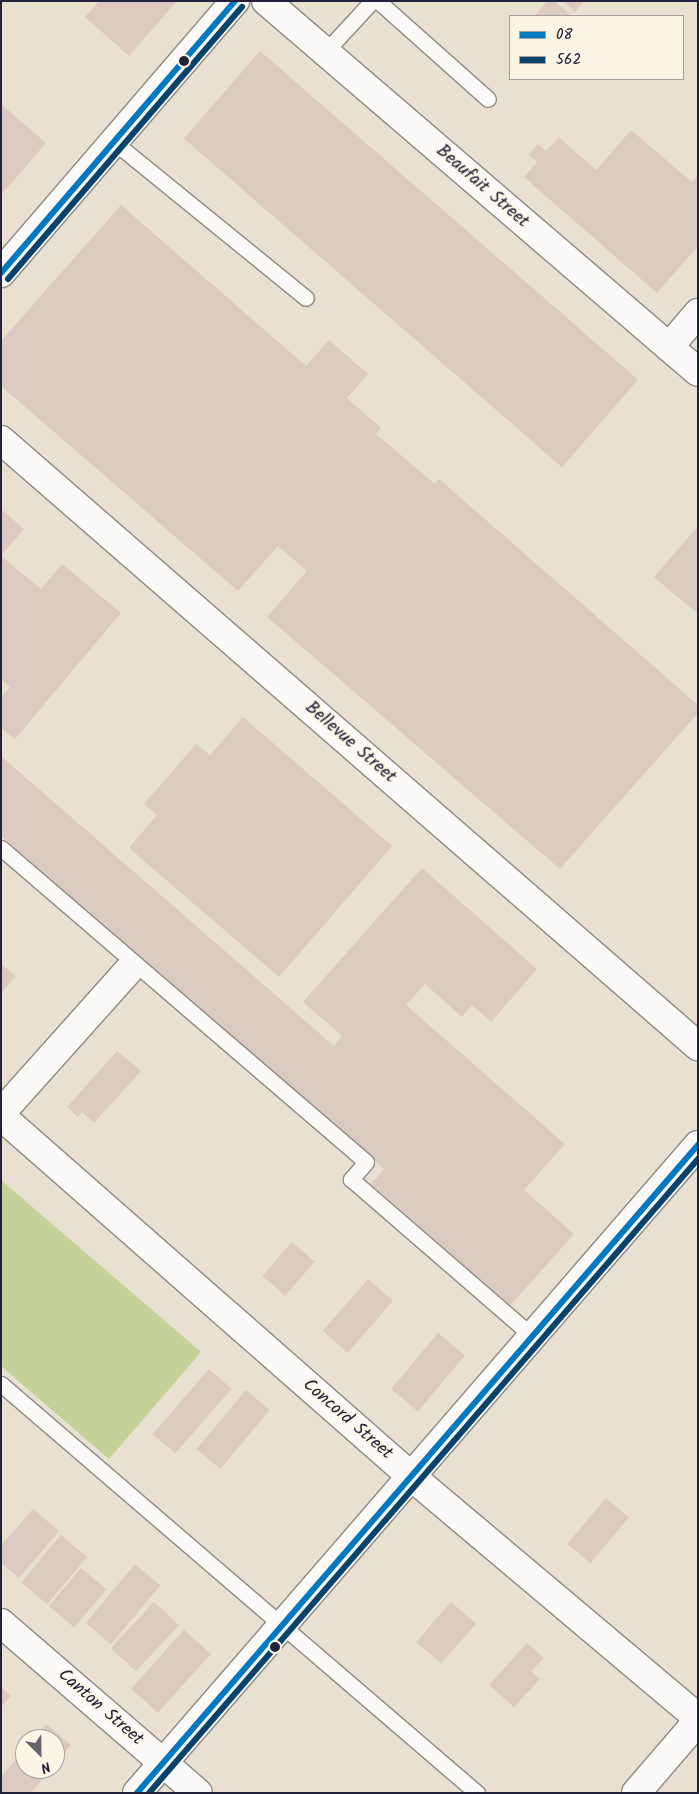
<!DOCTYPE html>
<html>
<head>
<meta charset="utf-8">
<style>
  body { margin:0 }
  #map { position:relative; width:699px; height:1794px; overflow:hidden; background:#e8e0d0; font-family:Kalam,sans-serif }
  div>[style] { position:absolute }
  .green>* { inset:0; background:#c4d29a }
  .building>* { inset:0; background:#dccac0; transform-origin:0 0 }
  .roads { filter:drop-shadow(1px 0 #8e8b86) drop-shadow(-1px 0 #8e8b86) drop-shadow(0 1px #8e8b86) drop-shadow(0 -1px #8e8b86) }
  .service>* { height:15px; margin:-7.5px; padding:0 7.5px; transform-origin:7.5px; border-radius:7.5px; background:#fcfaf8 }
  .minor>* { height:28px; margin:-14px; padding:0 14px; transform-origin:14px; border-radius:14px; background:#fcfaf8 }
  .secondary>* { height:28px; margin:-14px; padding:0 14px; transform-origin:14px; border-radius:14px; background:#fcfaf8 }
  .bus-1>* { height:6px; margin:-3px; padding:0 3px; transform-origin:3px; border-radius:3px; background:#0079c2 }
  .bus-2>* { height:6px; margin:-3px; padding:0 3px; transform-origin:3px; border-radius:3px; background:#09426a }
  .dots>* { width:14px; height:14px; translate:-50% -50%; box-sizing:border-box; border:2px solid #fcf5e5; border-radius:50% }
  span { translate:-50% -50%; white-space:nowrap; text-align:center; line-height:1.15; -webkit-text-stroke:4px #fcf5e5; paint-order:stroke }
  .street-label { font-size:18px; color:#22223b }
  .frame { position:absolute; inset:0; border:2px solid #22223b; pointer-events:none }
  .legend { position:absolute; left:509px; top:15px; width:175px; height:65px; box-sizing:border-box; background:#fcf5e5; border:1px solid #a5a1a1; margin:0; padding:6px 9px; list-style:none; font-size:15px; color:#22223b }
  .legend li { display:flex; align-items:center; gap:10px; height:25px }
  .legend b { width:25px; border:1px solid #a5a1a1 }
  .north { position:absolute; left:15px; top:1729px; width:50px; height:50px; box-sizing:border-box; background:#fcf5e5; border:1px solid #a5a1a1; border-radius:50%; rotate:157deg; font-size:14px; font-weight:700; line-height:20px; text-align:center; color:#22223b }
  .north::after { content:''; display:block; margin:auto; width:18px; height:22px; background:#67646f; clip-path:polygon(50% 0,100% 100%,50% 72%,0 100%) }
</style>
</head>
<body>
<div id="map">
  <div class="green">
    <div style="clip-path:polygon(1px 1180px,201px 1352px,109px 1459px,1px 1366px)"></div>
  </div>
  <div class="building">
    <div style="clip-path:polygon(99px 1px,177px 1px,129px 56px,85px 17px)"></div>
    <div style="clip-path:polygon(547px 1px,554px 1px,572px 16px,535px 16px)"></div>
    <div style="clip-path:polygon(563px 1px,584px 1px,575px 12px)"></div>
    <div style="left:260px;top:51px;width:501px;height:116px;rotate:41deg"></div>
    <div style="clip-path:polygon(1px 104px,46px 143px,1px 195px)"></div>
    <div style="clip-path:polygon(631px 130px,692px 182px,698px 175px,698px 246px,657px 293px,524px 177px,537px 162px,529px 155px,538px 144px,546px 151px,559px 137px,596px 170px)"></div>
    <div style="clip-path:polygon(121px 205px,306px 366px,329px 340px,368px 374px,347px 398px,381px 428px,376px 434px,435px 484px,439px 479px,698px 705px,698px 713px,560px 869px,267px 617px,307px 571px,278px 546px,238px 591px,1px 386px,1px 341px)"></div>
    <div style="clip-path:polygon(1px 509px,24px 529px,1px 556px)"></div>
    <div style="clip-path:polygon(698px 526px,698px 614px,654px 577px)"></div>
    <div style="clip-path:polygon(1px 556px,41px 589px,62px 564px,121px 613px,15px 739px,1px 728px,1px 697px,10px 687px,1px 679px)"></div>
    <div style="clip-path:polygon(243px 717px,392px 846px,279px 977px,129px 848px,157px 815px,144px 804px,196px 744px,210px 755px)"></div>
    <div style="clip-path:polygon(1px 756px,334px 1046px,342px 1036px,303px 1002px,422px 868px,537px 969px,491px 1022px,472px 1005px,462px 1017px,425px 984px,406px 1005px,565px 1144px,524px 1190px,574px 1234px,510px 1306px,371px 1184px,384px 1169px,1px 836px)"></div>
    <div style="clip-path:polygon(1px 964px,16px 976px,1px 993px)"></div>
    <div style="clip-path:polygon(117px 1051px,141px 1071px,94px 1123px,82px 1112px,78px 1117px,67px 1107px)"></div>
    <div style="left:292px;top:1242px;width:30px;height:45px;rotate:41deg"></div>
    <div style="left:368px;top:1279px;width:33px;height:69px;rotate:41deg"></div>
    <div style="left:438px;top:1333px;width:35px;height:73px;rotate:40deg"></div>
    <div style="left:209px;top:1369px;width:30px;height:86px;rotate:41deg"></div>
    <div style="left:246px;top:1390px;width:31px;height:77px;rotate:40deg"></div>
    <div style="left:606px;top:1498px;width:30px;height:60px;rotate:40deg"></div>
    <div style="clip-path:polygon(33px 1509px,59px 1531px,19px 1578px,1px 1563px,1px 1545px)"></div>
    <div style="left:61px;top:1535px;width:34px;height:62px;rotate:40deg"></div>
    <div style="left:135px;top:1564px;width:33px;height:77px;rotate:40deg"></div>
    <div style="left:81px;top:1568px;width:33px;height:50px;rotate:40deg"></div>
    <div style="left:154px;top:1602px;width:34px;height:63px;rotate:43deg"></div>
    <div style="left:451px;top:1602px;width:33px;height:53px;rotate:41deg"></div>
    <div style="left:184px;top:1630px;width:36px;height:79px;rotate:42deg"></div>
    <div style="clip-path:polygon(527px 1643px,544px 1658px,531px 1671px,540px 1679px,514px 1707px,489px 1685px)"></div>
    <div style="clip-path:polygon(1px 1687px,11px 1696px,1px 1707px)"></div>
    <div style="clip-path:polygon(46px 1724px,71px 1745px,55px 1764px,55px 1739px,33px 1739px)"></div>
    <div style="clip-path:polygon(25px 1748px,25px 1769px,51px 1769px,31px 1793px,1px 1793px,1px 1777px)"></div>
  </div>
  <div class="roads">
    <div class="service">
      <div style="left:378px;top:1px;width:147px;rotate:41.7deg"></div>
      <div style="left:325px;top:52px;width:69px;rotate:-47.3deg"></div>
      <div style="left:114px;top:142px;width:247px;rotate:39.1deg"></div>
      <div style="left:1px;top:848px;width:481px;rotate:40.7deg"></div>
      <div style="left:366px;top:1162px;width:23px;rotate:131deg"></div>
      <div style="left:351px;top:1179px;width:240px;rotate:40.9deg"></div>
      <div style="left:1px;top:1384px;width:628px;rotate:40.67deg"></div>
    </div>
    <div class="minor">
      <div style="left:266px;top:1px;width:569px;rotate:40.66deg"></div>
      <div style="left:669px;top:347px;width:45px;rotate:-49.5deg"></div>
      <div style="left:1px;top:440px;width:924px;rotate:41.01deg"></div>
      <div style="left:1px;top:1113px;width:192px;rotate:-48.2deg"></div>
      <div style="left:1px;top:1116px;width:547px;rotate:41.29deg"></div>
      <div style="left:412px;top:1477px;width:374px;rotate:40.1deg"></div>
      <div style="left:1px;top:1623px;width:260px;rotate:40.8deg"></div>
      <div style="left:636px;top:1793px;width:95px;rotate:-49.3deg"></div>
    </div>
    <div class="secondary">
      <div style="left:1px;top:273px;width:359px;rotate:-49.3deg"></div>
      <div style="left:137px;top:1793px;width:857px;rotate:-49.12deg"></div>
    </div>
  </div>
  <div class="bus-1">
    <div style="left:1px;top:273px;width:359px;rotate:-49.3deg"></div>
    <div style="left:137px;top:1793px;width:857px;rotate:-49.12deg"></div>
  </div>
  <div class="bus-2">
    <div style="left:8px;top:279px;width:359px;rotate:-49.3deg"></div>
    <div style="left:149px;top:1793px;width:839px;rotate:-49.11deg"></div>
  </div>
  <div class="dots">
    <div style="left:184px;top:61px;background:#22223b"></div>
    <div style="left:275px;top:1647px;background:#22223b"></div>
  </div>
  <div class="street-label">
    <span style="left:482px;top:187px;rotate:41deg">Beaufait Street</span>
    <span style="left:350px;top:743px;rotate:41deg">Bellevue Street</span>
    <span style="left:347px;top:1420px;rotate:41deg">Concord Street</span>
    <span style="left:100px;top:1708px;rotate:41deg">Canton Street</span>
  </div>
  <div class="frame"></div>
  <ul class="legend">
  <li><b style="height:6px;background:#0079c2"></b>08</li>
  <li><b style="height:6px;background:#09426a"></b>562</li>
  </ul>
  <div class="north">N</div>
</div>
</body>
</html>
